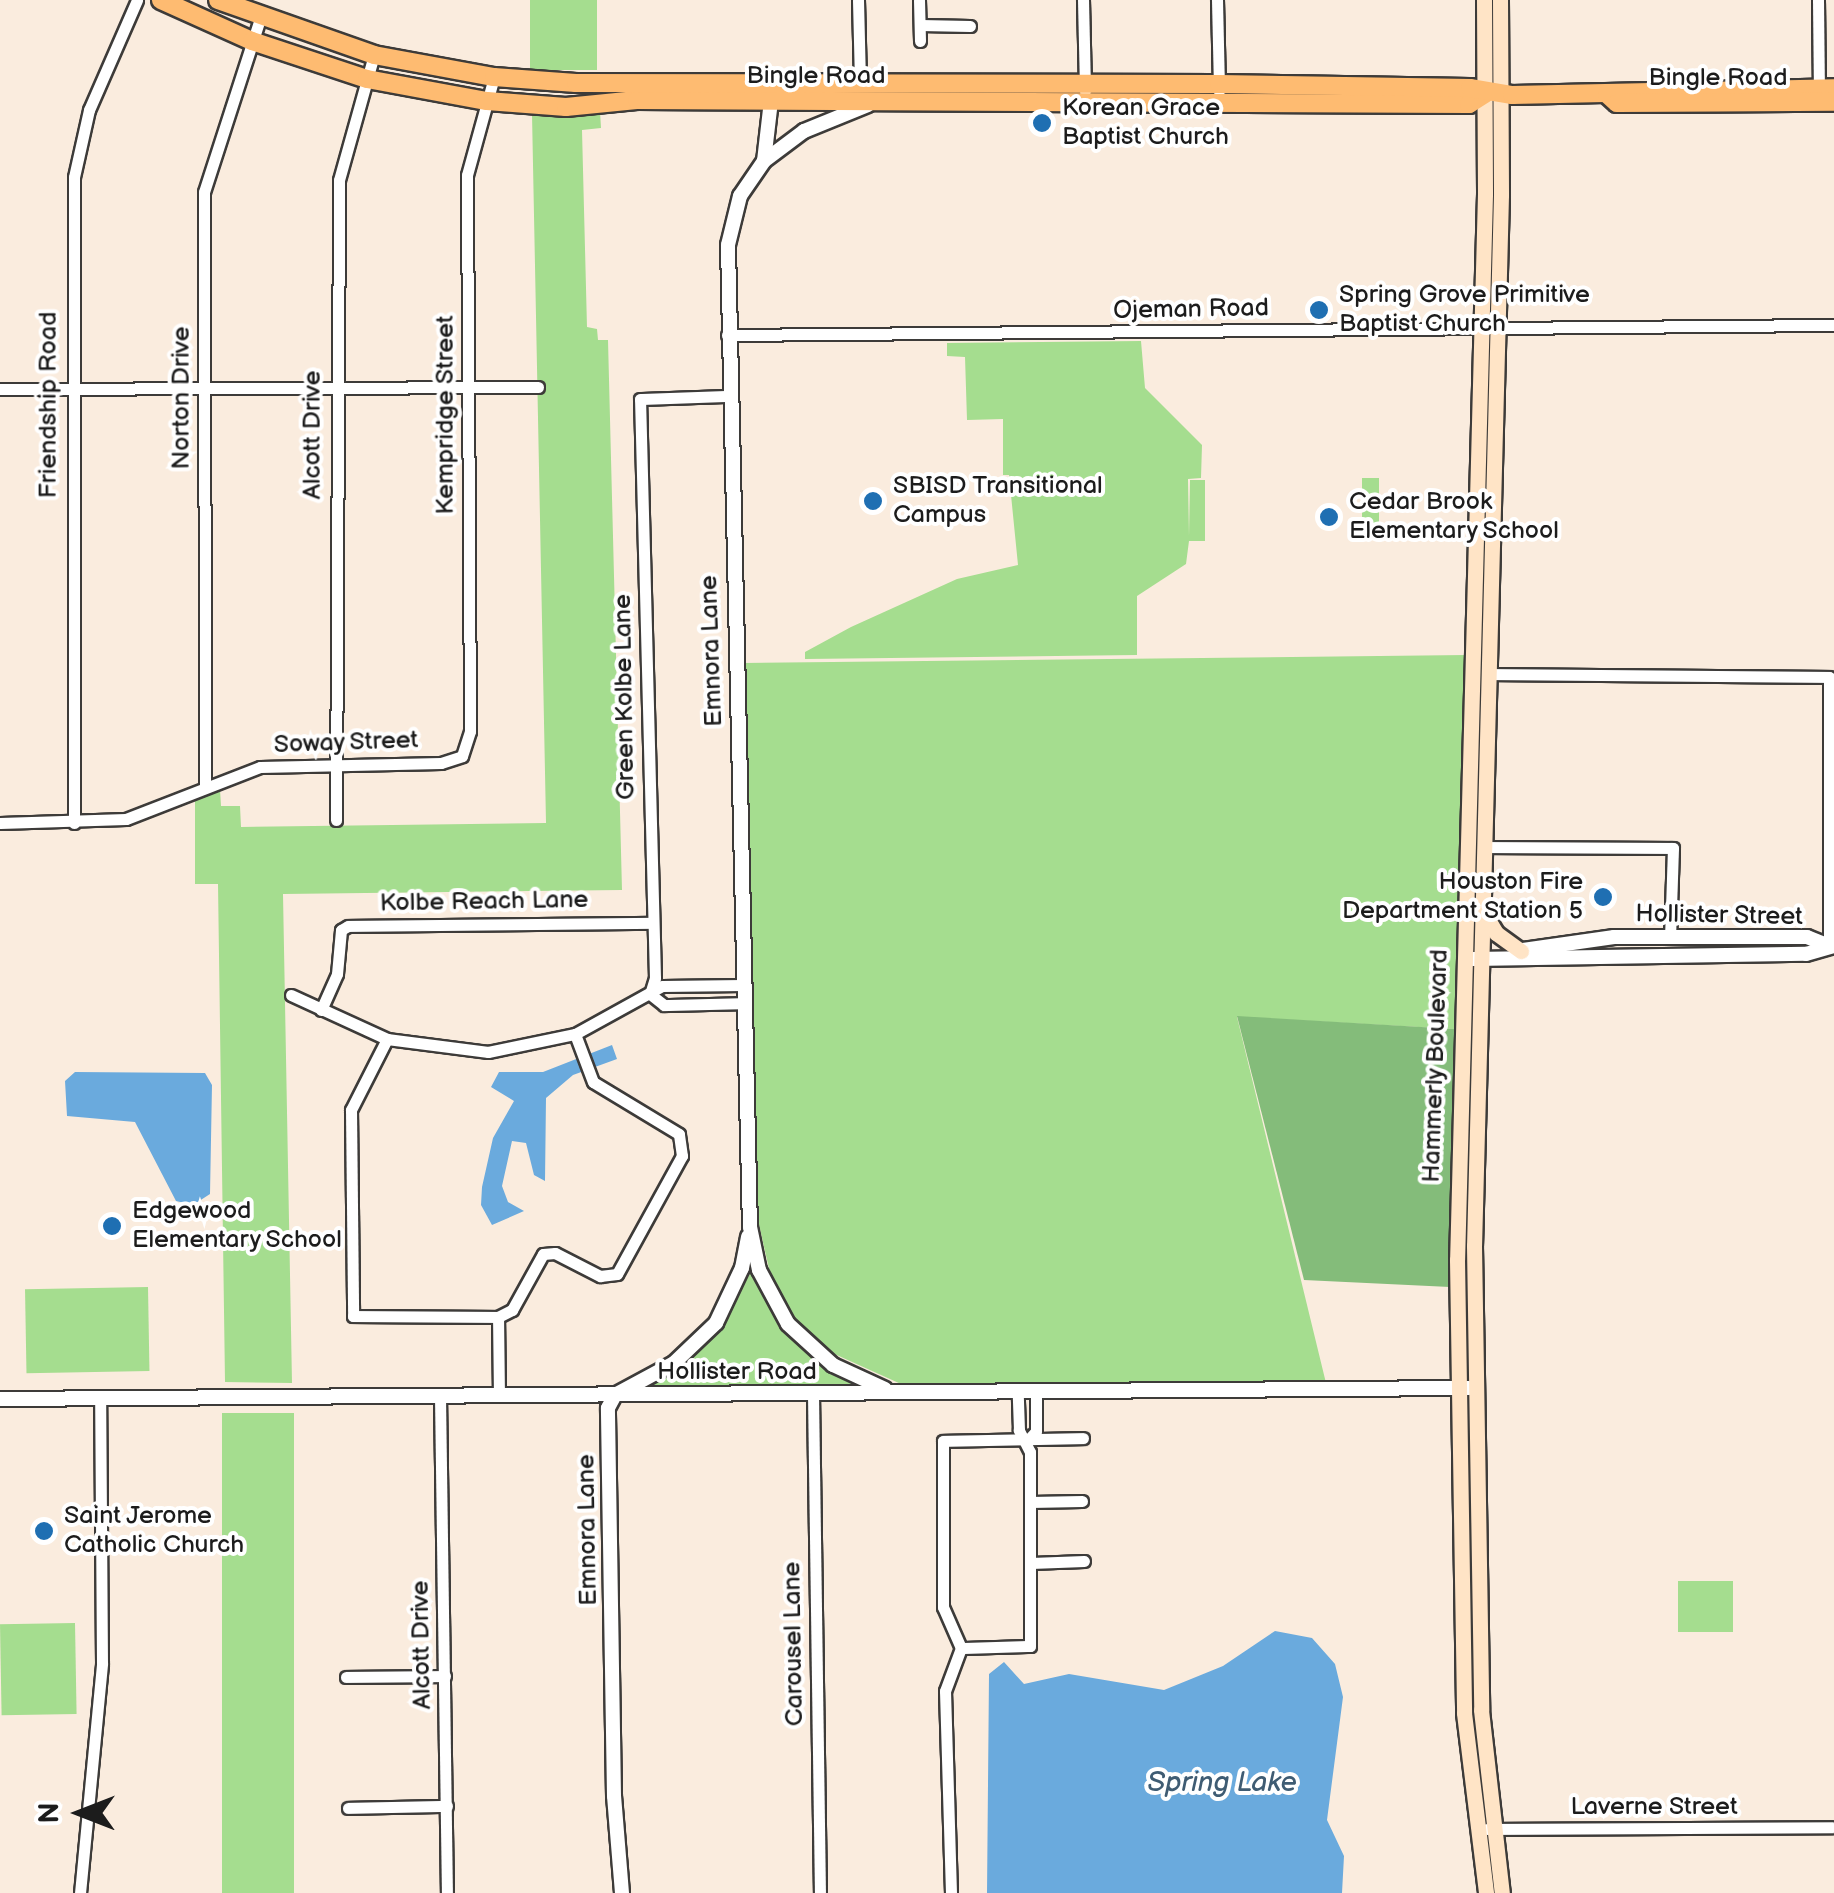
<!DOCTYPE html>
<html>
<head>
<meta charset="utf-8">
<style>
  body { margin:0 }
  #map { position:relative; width:1834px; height:1893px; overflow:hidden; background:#faecde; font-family:"Balsamiq Sans",sans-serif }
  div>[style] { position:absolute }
  .green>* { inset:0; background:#a5dd8f; transform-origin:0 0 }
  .forest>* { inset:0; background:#84bc7a }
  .water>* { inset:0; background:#6aaadd }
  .roads { filter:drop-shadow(2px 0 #3d3b39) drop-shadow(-2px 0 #3d3b39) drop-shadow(0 2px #3d3b39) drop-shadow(0 -2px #3d3b39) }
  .minor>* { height:11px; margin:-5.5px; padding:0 5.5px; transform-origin:5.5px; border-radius:5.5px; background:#fff }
  .tertiary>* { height:14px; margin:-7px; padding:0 7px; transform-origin:7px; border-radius:7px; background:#fff }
  .secondary>* { height:15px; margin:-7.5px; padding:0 7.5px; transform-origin:7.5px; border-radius:7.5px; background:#ffe4c6 }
  .primary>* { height:18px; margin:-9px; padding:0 9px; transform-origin:9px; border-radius:9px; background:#febb71 }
  .dots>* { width:28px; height:28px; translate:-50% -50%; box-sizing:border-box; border:5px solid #fff; border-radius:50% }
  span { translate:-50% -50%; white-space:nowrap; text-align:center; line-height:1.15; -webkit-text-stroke:8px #fff; paint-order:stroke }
  .street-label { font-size:25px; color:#1c1c1c }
  .poi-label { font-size:25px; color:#1c1c1c }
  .left { translate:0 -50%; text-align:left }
  .right { translate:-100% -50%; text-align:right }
  .water-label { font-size:28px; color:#3f5c73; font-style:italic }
  .north { position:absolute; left:30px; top:1763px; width:100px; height:100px; -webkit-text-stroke:8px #fff; paint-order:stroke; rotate:270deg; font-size:28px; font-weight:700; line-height:40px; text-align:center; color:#1c1c1c }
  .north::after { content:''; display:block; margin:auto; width:35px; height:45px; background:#1c1c1c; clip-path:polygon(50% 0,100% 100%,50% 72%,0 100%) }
</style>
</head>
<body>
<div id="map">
  <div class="green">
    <div style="left:530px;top:0;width:67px;height:70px"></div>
    <div style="clip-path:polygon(600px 111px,601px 128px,582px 130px,587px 327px,597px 329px,598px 340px,608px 340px,622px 890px,283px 894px,292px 1383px,225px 1382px,218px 884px,195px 884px,195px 799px,220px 789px,221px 806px,240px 806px,241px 827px,546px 823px,532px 114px)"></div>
    <div style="clip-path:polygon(1141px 341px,1145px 388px,1202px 445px,1201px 478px,1188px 479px,1189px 536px,1190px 480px,1205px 480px,1205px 541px,1189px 541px,1186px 564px,1137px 596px,1137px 655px,805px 659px,805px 652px,851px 627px,957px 579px,1018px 565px,1009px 475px,1003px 475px,1003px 419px,967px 420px,965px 357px,947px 356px,947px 343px)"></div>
    <div style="left:1362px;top:478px;width:17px;height:61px"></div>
    <div style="clip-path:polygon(1466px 655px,1455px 1029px,1237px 1017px,1326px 1383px,901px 1384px,830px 1352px,800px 1325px,773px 1286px,757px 1216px,743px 663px)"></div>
    <div style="clip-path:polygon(752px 1271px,770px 1303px,854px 1385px,649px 1388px,647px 1383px,698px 1349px)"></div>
    <div style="left:148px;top:1287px;width:84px;height:123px;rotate:89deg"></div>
    <div style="left:222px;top:1413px;width:72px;height:480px"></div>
    <div style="left:1678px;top:1581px;width:55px;height:51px"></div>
    <div style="left:75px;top:1623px;width:91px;height:75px;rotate:89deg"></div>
  </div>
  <div class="forest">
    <div style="clip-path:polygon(1237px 1016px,1455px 1029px,1450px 1287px,1304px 1280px)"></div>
  </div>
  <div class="water">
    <div style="clip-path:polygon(612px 1045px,617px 1059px,573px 1075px,546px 1098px,545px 1181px,534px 1175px,526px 1143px,512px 1141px,502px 1186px,508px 1202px,524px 1211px,492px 1225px,481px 1205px,482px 1187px,493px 1138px,514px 1101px,491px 1087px,499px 1072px,543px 1072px)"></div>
    <div style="clip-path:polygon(75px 1072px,205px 1073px,212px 1085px,210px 1194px,193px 1205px,176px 1201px,135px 1122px,67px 1116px,65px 1081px)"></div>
    <div style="clip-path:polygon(1275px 1631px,1312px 1638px,1335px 1664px,1343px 1697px,1327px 1820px,1344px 1856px,1342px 1893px,987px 1893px,989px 1674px,1004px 1662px,1024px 1684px,1069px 1674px,1164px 1690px,1223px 1666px)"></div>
  </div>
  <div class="roads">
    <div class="minor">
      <div style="left:858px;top:0;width:83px;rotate:88.6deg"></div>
      <div style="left:919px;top:0;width:41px;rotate:88.6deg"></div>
      <div style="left:1083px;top:0;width:91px;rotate:88.7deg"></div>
      <div style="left:1217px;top:0;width:91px;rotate:88.7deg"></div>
      <div style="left:1818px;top:0;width:91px;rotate:89.4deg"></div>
      <div style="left:920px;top:25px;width:50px;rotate:1.1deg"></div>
      <div style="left:727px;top:335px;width:1107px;rotate:-0.52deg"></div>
      <div style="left:0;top:389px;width:538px;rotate:-0.21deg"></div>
      <div style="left:1489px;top:674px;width:340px;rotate:0.5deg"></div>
      <div style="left:1829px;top:677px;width:269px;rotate:90deg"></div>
      <div style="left:205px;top:786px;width:594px;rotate:-90.1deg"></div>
      <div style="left:204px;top:192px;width:182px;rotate:-72.1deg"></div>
      <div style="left:336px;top:820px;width:640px;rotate:-89.73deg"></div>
      <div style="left:339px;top:180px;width:130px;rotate:-74.4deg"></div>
      <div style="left:0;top:823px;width:126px;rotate:-1.8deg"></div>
      <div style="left:126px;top:819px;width:144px;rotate:-21.2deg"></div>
      <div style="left:260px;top:767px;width:181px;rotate:-1.3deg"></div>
      <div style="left:441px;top:763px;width:22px;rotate:-18deg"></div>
      <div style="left:462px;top:756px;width:26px;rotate:-72deg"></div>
      <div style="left:470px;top:731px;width:556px;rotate:-90.31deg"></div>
      <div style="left:467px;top:175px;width:102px;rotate:-74.6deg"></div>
      <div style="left:74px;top:823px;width:646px;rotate:-90deg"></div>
      <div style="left:74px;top:177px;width:69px;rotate:-77.4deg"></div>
      <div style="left:89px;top:110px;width:120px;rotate:-66.4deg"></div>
      <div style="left:1484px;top:847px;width:189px;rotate:0.3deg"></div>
      <div style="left:1673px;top:848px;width:89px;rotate:91.9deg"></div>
      <div style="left:650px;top:994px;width:17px;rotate:-73deg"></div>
      <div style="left:655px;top:978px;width:579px;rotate:-91.48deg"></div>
      <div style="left:640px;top:399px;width:87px;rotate:-2deg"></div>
      <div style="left:650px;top:994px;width:18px;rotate:38deg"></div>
      <div style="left:664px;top:1005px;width:80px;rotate:-1.4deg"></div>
      <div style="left:291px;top:995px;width:106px;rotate:24.6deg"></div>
      <div style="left:387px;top:1039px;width:102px;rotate:7.3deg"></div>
      <div style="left:488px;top:1052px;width:89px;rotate:-11.7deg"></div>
      <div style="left:575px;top:1034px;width:99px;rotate:-28.9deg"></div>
      <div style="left:662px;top:986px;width:81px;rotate:-0.7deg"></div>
      <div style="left:321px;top:1010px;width:39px;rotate:-66deg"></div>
      <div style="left:337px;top:974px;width:44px;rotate:-84.8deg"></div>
      <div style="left:341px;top:930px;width:8px;rotate:-30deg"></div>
      <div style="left:348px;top:926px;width:305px;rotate:-0.6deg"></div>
      <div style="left:387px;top:1039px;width:80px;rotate:116.9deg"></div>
      <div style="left:351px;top:1110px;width:206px;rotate:89.4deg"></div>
      <div style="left:353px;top:1316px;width:145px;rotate:0.4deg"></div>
      <div style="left:813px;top:1394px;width:499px;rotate:89.2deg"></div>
      <div style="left:440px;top:1396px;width:497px;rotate:89.2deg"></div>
      <div style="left:499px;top:1396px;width:79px;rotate:-90.7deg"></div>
      <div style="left:498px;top:1317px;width:16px;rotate:-27deg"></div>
      <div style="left:512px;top:1310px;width:64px;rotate:-61deg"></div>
      <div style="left:543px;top:1254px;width:12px;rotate:-5deg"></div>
      <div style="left:555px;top:1253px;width:51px;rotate:27.1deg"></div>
      <div style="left:600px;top:1276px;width:17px;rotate:-7deg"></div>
      <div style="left:617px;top:1274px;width:135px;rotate:-61.2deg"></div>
      <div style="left:682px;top:1156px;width:22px;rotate:-98deg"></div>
      <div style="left:679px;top:1134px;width:100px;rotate:-148.8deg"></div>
      <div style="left:593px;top:1082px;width:51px;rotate:-110.6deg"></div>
      <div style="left:1028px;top:1440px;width:12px;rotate:-48deg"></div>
      <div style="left:1036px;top:1431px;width:38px;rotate:-90deg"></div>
      <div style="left:1030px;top:1502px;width:52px;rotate:-1.1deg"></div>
      <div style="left:1031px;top:1563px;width:53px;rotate:-2.2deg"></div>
      <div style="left:961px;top:1648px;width:69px;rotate:-1.7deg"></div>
      <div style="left:1030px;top:1646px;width:194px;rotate:-90deg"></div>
      <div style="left:1030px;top:1452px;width:25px;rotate:-117deg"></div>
      <div style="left:1019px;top:1430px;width:37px;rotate:-92deg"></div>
      <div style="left:346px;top:1677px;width:99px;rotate:-0.6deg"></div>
      <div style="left:348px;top:1808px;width:99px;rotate:-1.2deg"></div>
      <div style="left:1487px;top:1829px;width:345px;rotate:-0.3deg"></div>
      <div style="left:80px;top:1893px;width:231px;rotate:-84.5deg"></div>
      <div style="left:102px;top:1663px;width:264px;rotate:-90.4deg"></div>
      <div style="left:951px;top:1893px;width:202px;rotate:-91.7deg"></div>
      <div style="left:945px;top:1691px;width:46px;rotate:-69.6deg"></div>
      <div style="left:961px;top:1648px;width:45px;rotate:-113.7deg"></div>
      <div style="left:943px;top:1607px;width:166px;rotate:-90deg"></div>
      <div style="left:943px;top:1441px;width:140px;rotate:-1.2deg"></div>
    </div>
    <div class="tertiary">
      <div style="left:772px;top:92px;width:69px;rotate:96.6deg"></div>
      <div style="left:764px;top:161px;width:42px;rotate:124.4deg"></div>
      <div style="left:740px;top:196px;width:50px;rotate:103.8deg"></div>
      <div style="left:728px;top:245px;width:982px;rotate:88.72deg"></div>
      <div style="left:750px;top:1227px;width:44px;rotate:78.2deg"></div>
      <div style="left:759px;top:1270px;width:61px;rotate:61.8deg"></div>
      <div style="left:788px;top:1324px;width:61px;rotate:42.3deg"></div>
      <div style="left:833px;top:1365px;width:57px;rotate:24.8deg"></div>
      <div style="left:764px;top:161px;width:50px;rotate:-36.9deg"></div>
      <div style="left:804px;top:131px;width:69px;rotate:-22.1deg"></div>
      <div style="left:1523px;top:950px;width:92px;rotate:-8.1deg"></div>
      <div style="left:1614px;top:937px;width:193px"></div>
      <div style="left:1807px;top:937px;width:24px;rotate:22deg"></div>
      <div style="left:1473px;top:959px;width:333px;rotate:-0.9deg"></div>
      <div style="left:1806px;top:954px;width:29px;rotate:-16deg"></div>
      <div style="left:0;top:1399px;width:1469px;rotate:-0.43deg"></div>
      <div style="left:622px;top:1893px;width:97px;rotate:-94.7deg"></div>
      <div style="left:614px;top:1796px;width:388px;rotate:-90.9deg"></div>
      <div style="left:608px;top:1408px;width:15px;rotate:-62deg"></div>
      <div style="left:615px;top:1395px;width:67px;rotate:-28.5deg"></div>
      <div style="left:674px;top:1363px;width:58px;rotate:-43.6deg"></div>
      <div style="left:716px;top:1323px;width:61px;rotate:-64.7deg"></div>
      <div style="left:742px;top:1268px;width:32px;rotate:-79deg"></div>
    </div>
    <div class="secondary">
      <div style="left:1484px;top:0;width:194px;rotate:89.7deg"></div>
      <div style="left:1485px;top:194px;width:1066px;rotate:91.5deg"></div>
      <div style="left:1457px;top:1260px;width:453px;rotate:89.1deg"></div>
      <div style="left:1464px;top:1713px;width:181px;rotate:83deg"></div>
      <div style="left:1500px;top:0;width:195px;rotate:89.7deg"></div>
      <div style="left:1501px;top:195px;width:1051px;rotate:91.47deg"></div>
      <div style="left:1474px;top:1246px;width:464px;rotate:89.1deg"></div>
      <div style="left:1481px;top:1710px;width:184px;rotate:83.5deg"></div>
      <div style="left:1483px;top:911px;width:26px;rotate:59deg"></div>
      <div style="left:1496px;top:933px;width:31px;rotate:36deg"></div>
    </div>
    <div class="primary">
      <div style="left:161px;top:0;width:100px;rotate:24.3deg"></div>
      <div style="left:252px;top:41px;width:121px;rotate:18.3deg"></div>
      <div style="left:367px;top:79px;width:122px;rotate:10.4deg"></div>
      <div style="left:487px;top:101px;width:79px;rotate:4.3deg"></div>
      <div style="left:566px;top:107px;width:71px;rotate:-5.6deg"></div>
      <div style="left:637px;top:100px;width:832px;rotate:0.28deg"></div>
      <div style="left:1469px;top:104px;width:19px;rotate:-32deg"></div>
      <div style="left:218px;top:0;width:165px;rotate:19.4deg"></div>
      <div style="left:374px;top:55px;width:122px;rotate:10.4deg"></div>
      <div style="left:494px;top:77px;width:82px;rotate:4.2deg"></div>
      <div style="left:576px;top:83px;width:643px;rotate:0.09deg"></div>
      <div style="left:1219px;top:84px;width:251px;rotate:0.9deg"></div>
      <div style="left:1470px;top:88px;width:43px;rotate:9.5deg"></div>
      <div style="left:1512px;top:95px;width:322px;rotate:-1.2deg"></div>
      <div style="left:1607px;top:94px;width:13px;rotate:42deg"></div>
      <div style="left:1617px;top:103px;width:217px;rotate:-0.3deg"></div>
    </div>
  </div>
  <div class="dots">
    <div style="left:1042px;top:123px;background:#1f6fb2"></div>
    <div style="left:1319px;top:310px;background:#1f6fb2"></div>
    <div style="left:873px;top:501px;background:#1f6fb2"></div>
    <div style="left:1329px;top:517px;background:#1f6fb2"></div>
    <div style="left:1603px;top:897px;background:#1f6fb2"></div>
    <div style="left:112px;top:1226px;background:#1f6fb2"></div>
    <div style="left:44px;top:1531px;background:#1f6fb2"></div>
  </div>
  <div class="street-label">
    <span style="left:816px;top:76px">Bingle Road</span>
    <span style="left:1718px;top:78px">Bingle Road</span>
    <span style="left:1191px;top:310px;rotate:-1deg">Ojeman Road</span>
    <span style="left:182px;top:398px;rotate:-90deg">Norton Drive</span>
    <span style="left:49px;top:405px;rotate:-90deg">Friendship Road</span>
    <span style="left:446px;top:415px;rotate:-90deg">Kempridge Street</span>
    <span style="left:313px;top:435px;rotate:-90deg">Alcott Drive</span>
    <span style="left:712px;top:651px;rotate:-92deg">Emnora Lane</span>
    <span style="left:625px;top:697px;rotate:-91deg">Green Kolbe Lane</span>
    <span style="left:346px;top:743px;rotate:-2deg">Soway Street</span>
    <span style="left:484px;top:902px;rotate:-1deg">Kolbe Reach Lane</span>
    <span style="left:1719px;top:916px;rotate:1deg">Hollister Street</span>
    <span style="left:1436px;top:1066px;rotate:-88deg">Hammerly Boulevard</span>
    <span style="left:737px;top:1372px">Hollister Road</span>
    <span style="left:588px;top:1530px;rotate:-91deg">Emnora Lane</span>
    <span style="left:794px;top:1644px;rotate:-91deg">Carousel Lane</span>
    <span style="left:422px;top:1645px;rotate:-91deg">Alcott Drive</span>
    <span style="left:1654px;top:1807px">Laverne Street</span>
  </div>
  <div class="poi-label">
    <span class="left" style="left:1062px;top:123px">Korean Grace<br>Baptist Church</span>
    <span class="left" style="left:1339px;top:310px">Spring Grove Primitive<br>Baptist Church</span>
    <span class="left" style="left:893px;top:501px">SBISD Transitional<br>Campus</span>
    <span class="left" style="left:1349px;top:517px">Cedar Brook<br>Elementary School</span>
    <span class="right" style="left:1583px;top:897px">Houston Fire<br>Department Station 5</span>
    <span class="left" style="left:132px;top:1226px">Edgewood<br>Elementary School</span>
    <span class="left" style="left:64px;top:1531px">Saint Jerome<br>Catholic Church</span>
  </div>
  <div class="water-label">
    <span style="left:1222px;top:1783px">Spring Lake</span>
  </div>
  <div class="north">N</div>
</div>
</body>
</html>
